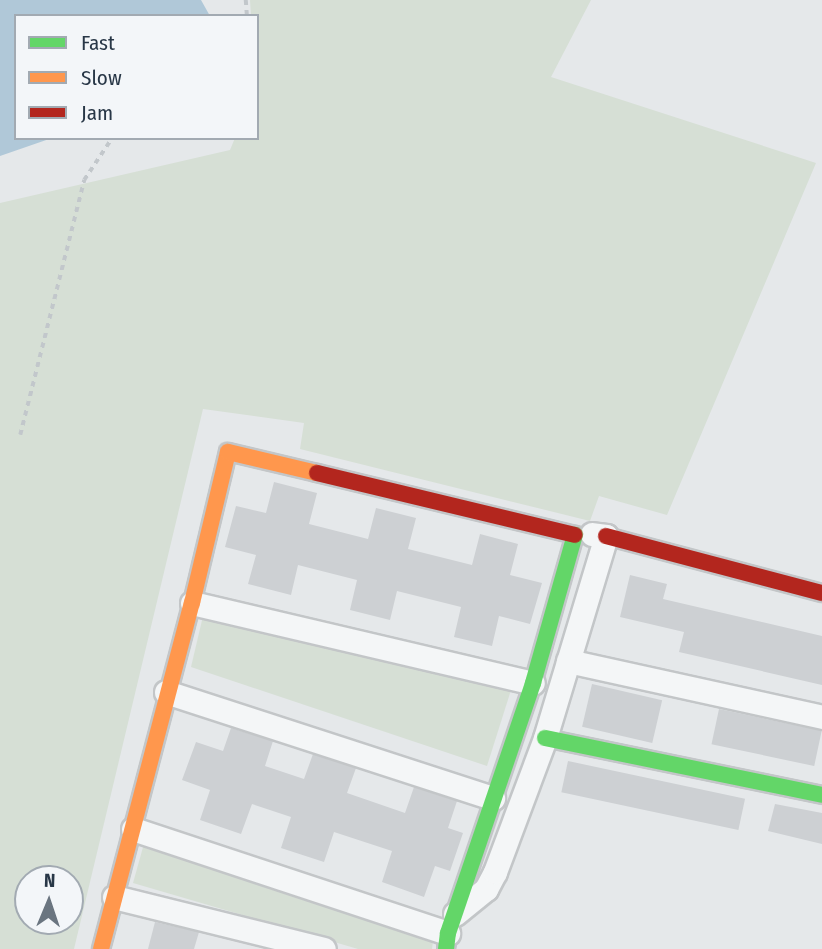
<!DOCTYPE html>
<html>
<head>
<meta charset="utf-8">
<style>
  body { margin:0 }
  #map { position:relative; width:822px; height:949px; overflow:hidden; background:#e5e8ea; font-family:"Fira Sans Condensed",sans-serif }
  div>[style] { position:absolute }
  .green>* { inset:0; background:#d6dfd5 }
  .water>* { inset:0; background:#b0c8d8 }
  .building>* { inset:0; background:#cdd0d3; transform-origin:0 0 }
  .path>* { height:3.5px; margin-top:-1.75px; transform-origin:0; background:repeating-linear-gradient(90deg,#c2c7cb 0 5px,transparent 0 10px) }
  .roads { filter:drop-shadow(2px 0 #c3c6c8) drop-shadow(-2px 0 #c3c6c8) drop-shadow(0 2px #c3c6c8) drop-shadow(0 -2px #c3c6c8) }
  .street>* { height:23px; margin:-11.5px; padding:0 11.5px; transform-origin:11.5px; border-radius:11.5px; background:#f4f6f7 }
  .fast>* { height:16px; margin:-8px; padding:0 8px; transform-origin:8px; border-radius:8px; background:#63d668 }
  .slow>* { height:16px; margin:-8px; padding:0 8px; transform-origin:8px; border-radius:8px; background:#ff974d }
  .jam>* { height:16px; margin:-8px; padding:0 8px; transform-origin:8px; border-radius:8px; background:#b3261e }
  span { translate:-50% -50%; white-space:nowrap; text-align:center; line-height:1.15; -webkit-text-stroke:6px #f3f6f9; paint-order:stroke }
  .legend { position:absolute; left:14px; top:14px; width:245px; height:126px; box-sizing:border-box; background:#f3f6f9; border:2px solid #a2aab2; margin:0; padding:9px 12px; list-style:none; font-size:21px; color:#283747 }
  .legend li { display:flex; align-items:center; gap:14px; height:35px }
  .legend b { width:35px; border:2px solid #a2aab2 }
  .north { position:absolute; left:14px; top:865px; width:70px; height:70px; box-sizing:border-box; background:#f3f6f9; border:2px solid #a2aab2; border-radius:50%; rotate:2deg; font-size:19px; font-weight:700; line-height:28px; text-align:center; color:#283747 }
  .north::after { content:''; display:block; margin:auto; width:24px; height:32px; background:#6a7580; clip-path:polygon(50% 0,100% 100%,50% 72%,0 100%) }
</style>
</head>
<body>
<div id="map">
  <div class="green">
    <div style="clip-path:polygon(evenodd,250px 0,591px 0,551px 77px,816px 163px,667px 515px,599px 496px,590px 521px,300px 449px,304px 423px,203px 409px,74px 949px,0 949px,0 203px,230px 150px,235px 138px,257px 138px,257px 16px,251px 16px,250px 0,28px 879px,70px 879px,70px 921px,28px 921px,28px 879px)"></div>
    <div style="clip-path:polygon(203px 616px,511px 690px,487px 766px,191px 667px)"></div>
    <div style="clip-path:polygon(145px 840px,367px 913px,433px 941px,432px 949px,358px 949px,133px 883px)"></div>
  </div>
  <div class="water">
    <div style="clip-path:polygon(0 0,201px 0,210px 16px,16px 16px,16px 138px,52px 138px,0 156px)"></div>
  </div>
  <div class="building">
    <div style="clip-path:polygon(274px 482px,317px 493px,309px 524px,368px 539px,376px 508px,416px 518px,408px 549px,472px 565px,480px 534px,518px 544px,510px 575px,542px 583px,530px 624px,499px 616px,492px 646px,454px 637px,461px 607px,397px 591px,390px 620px,350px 610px,357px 580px,298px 565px,291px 595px,248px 584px,256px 555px,225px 547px,236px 506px,266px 513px)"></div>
    <div style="clip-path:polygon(630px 575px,667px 584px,663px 599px,822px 636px,822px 685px,679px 652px,684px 632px,620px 617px)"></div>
    <div style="left:592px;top:684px;width:72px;height:44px;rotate:13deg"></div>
    <div style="left:719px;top:709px;width:105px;height:36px;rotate:12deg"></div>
    <div style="clip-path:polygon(231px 728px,273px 741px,265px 766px,304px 779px,313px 754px,356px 768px,347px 793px,405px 813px,414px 787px,457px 801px,448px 828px,463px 833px,450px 871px,435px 866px,424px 897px,382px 882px,392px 851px,334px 832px,324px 862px,281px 848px,291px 817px,252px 804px,241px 834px,200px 820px,210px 790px,182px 780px,196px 742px,223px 751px)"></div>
    <div style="left:568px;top:761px;width:181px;height:32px;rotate:12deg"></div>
    <div style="clip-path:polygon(775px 804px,822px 813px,822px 844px,768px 831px)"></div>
    <div style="clip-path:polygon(155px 922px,199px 932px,194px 949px,148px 949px)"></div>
  </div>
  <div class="path">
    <div style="left:246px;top:0;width:16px;rotate:86deg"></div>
    <div style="left:20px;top:435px;width:263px;rotate:-75.9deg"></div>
    <div style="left:84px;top:180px;width:50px;rotate:-56.3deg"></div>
  </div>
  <div class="roads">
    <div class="street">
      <div style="left:192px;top:603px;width:350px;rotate:13.2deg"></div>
      <div style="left:568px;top:661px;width:260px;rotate:12.4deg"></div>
      <div style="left:166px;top:692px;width:344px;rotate:18deg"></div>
      <div style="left:133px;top:829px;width:332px;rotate:18.3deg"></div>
      <div style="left:114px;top:897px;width:216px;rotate:13.9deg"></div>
      <div style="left:455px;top:914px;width:40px;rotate:-39deg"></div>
      <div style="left:486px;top:889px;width:19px;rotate:-62deg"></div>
      <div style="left:495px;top:872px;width:143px;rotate:-69.5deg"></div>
      <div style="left:545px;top:738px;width:211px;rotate:-73.2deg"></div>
      <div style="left:606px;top:536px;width:14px;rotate:-172deg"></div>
    </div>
    <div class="fast">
      <div style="left:545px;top:738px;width:283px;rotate:11.6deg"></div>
      <div style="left:446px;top:949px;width:16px;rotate:-83deg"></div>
      <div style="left:448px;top:933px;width:264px;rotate:-71.2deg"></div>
      <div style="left:533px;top:683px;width:154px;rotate:-74.2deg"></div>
    </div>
    <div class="slow">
      <div style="left:101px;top:949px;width:358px;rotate:-75.3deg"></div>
      <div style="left:192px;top:603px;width:155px;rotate:-76.6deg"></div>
      <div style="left:228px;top:452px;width:91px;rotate:13.3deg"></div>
    </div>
    <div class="jam">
      <div style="left:317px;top:473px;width:265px;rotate:13.5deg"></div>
      <div style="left:606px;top:536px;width:223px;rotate:14.8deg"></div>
    </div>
  </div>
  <ul class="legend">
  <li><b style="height:9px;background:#63d668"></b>Fast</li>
  <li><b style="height:9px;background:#ff974d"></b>Slow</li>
  <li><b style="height:9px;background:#b3261e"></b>Jam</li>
  </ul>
  <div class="north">N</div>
</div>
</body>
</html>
